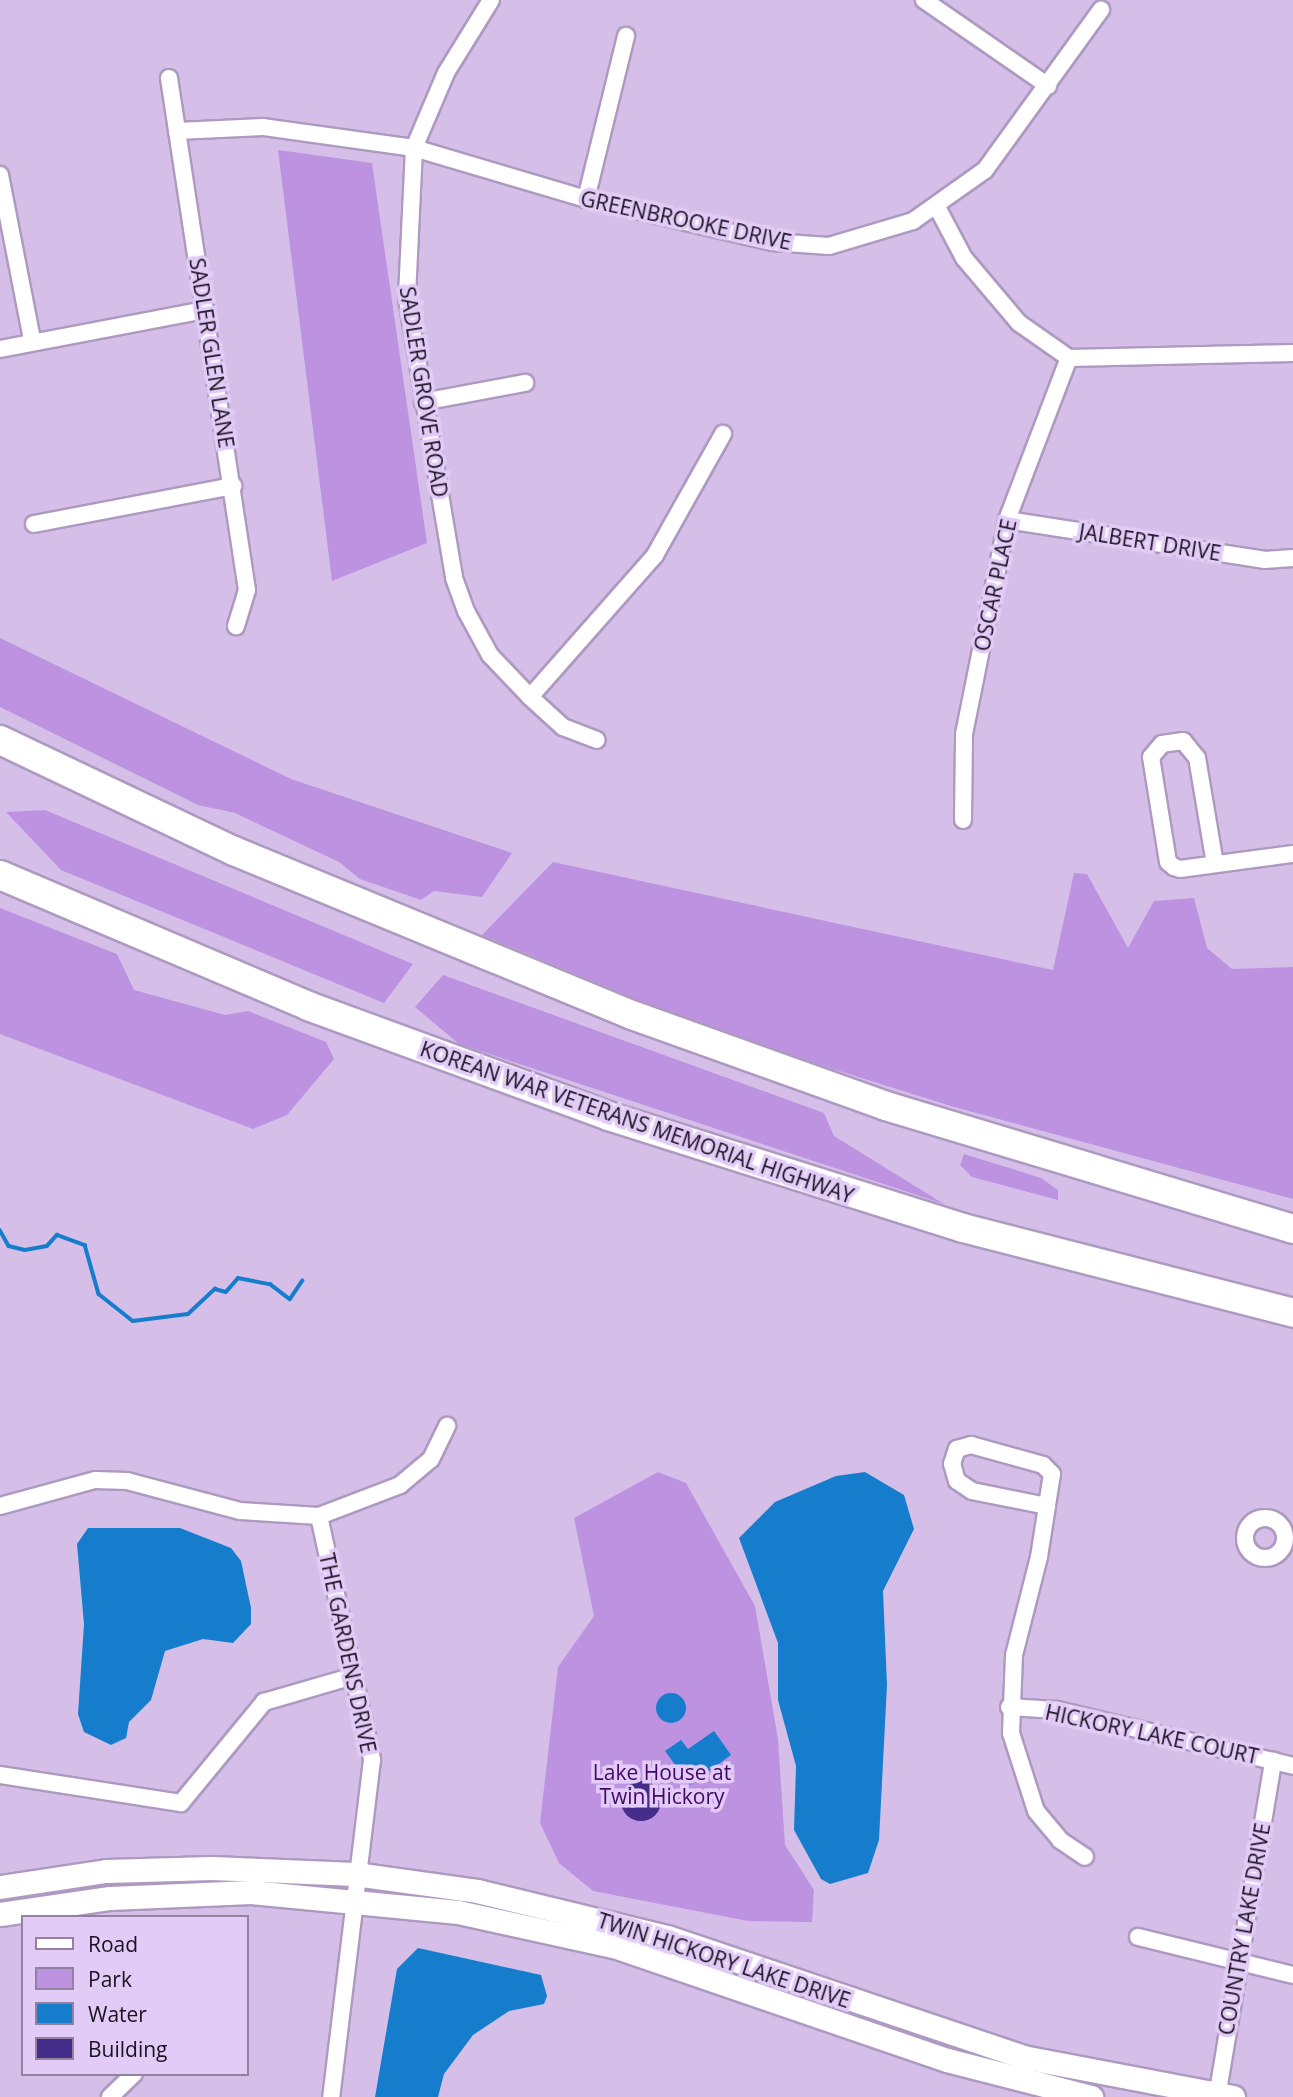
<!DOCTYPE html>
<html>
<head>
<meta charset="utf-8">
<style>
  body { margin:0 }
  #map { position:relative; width:1293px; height:2097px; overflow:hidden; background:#d5bfe9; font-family:"Open Sans",sans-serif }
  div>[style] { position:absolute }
  .green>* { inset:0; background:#bd92e1 }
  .water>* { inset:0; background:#167dcc }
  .round { border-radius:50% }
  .stream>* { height:3.5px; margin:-1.75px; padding:0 1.75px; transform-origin:1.75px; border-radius:1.75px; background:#167dcc }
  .building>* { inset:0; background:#442d8b }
  .roads { filter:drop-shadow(2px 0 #ae99c1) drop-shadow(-2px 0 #ae99c1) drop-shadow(0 2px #ae99c1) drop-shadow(0 -2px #ae99c1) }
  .street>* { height:16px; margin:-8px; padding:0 8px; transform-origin:8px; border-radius:8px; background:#fff }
  .street>.ring { margin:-8px; padding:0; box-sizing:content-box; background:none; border:16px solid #fff; border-radius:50% }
  .secondary>* { height:23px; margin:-11.5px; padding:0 11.5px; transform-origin:11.5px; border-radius:11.5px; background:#fff }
  .highway>* { height:28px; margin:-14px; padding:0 14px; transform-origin:14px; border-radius:14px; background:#fff }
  span { translate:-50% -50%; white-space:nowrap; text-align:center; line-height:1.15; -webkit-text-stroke:7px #e2cbf6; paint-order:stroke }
  .street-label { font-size:21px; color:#1a1221 }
  .park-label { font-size:21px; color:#430863 }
  .legend { position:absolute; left:21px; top:1915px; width:228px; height:161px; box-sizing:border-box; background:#e2cbf6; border:2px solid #9281a1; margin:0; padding:9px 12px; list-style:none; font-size:21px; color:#1a1221 }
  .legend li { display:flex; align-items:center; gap:14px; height:35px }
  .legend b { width:35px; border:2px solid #9281a1 }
</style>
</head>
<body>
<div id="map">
  <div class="green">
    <div style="clip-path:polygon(278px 150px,372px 163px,427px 543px,332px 581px)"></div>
    <div style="clip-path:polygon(0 638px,291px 779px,512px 853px,482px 897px,434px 891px,421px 900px,360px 879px,339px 862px,235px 813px,198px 805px,0 707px)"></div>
    <div style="clip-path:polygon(45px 810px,413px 964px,384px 1003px,61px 870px,6px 812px)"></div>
    <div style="clip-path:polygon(553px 862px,1053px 970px,1074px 873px,1087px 874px,1128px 948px,1154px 901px,1194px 898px,1207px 948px,1232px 969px,1293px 967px,1293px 1199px,954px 1107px,715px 1032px,482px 935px)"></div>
    <div style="clip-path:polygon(0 908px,117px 954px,134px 990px,225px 1015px,248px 1011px,326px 1042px,334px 1059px,287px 1115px,253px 1129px,0 1034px)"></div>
    <div style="clip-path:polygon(443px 975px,824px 1113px,834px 1136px,944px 1204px,459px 1044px,415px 1007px)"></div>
    <div style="clip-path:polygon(964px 1154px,1041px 1178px,1058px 1190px,1058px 1200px,972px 1177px,960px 1165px)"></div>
    <div style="clip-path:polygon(658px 1472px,686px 1483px,755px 1606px,778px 1739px,785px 1845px,814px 1890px,812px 1922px,748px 1921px,593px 1891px,559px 1863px,540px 1823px,558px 1667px,594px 1616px,574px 1518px)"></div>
  </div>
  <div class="water">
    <div style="clip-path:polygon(865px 1472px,904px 1495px,914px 1529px,883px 1591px,887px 1685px,879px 1840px,868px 1873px,830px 1884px,821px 1879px,794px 1830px,796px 1766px,778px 1700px,778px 1643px,739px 1538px,775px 1502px,836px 1476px)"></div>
    <div style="clip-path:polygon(88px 1528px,180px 1528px,231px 1548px,241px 1561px,251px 1608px,251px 1624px,233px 1643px,203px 1639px,165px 1651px,151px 1700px,129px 1722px,126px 1738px,111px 1745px,84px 1732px,78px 1714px,84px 1624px,77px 1544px)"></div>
    <div class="round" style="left:656px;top:1693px;width:30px;height:30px"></div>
    <div style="clip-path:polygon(714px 1731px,731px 1755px,690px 1785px,665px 1751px,681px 1740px,688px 1749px)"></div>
    <div style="clip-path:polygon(418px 1948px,541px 1975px,547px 1996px,544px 2004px,509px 2011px,473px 2035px,444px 2074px,438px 2097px,375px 2097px,397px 1969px)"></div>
  </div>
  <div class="stream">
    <div style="left:0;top:1230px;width:18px;rotate:61deg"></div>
    <div style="left:9px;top:1246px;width:16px;rotate:14deg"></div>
    <div style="left:25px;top:1250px;width:22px;rotate:-10deg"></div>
    <div style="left:47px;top:1246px;width:15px;rotate:-48deg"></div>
    <div style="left:57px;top:1235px;width:30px;rotate:20deg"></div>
    <div style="left:85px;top:1245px;width:51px;rotate:74.1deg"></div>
    <div style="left:99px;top:1294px;width:43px;rotate:38.5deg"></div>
    <div style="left:133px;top:1321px;width:55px;rotate:-7.3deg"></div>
    <div style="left:188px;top:1314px;width:37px;rotate:-43deg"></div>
    <div style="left:215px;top:1289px;width:11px;rotate:15deg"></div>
    <div style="left:226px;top:1292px;width:18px;rotate:-49deg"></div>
    <div style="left:238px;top:1278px;width:33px;rotate:11deg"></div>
    <div style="left:270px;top:1284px;width:25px;rotate:37deg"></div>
    <div style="left:290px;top:1299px;width:22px;rotate:-56deg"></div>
  </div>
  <div class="building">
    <div class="round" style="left:621px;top:1781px;width:40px;height:40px"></div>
  </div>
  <div class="roads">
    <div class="street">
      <div style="left:491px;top:0;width:86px;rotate:121.7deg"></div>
      <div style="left:446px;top:73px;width:82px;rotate:113.1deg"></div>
      <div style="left:414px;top:148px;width:151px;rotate:92.7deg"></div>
      <div style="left:407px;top:299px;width:283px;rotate:80.4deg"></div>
      <div style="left:454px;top:578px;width:35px;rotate:70deg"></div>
      <div style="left:466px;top:611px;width:50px;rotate:61.4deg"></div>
      <div style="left:490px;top:655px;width:58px;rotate:46.4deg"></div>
      <div style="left:530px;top:697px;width:45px;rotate:42.3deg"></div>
      <div style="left:563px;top:727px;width:36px;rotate:21deg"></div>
      <div style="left:924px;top:0;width:151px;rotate:34.7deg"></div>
      <div style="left:169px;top:78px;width:518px;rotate:81.34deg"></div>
      <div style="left:247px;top:590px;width:38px;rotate:107deg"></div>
      <div style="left:177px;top:131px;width:86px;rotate:-2.7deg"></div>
      <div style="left:263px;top:127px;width:152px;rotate:7.9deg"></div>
      <div style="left:414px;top:148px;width:179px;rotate:16.5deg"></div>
      <div style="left:586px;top:199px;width:191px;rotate:13deg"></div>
      <div style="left:772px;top:242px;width:57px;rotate:4deg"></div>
      <div style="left:829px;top:246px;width:88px;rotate:-16.6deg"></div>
      <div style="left:913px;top:221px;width:88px;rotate:-35.3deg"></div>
      <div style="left:985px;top:170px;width:198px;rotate:-54.1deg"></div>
      <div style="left:0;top:175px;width:168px;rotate:79deg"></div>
      <div style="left:586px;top:199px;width:168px;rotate:-76.2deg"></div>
      <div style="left:937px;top:207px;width:58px;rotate:62.1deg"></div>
      <div style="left:964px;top:258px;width:85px;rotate:49.8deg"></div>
      <div style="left:1019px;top:323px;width:61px;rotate:35deg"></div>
      <div style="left:1069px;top:358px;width:224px;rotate:-1.3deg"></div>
      <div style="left:0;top:349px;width:209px;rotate:-10.8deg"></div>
      <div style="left:423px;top:402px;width:104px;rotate:-10.6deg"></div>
      <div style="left:1007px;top:520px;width:260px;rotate:8.8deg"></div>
      <div style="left:1264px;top:560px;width:29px;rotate:-4deg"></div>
      <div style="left:34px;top:524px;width:203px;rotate:-10.8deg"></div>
      <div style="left:530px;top:697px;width:189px;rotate:-48.6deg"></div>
      <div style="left:655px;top:555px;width:139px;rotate:-60.7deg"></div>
      <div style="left:963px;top:820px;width:86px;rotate:-89.3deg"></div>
      <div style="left:964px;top:734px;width:218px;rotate:-78.6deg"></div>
      <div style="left:1007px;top:520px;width:173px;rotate:-69.1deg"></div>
      <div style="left:1215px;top:864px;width:108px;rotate:-99.6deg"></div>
      <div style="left:1197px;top:758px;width:22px;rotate:-129deg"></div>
      <div style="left:1183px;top:741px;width:21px;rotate:172deg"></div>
      <div style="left:1162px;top:744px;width:17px;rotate:130deg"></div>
      <div style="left:1151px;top:757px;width:106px;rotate:80.8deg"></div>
      <div style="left:1168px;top:862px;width:8px;rotate:40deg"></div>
      <div style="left:1174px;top:867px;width:6px;rotate:18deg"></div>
      <div style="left:1180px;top:869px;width:114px;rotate:-7.6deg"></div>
      <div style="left:0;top:1506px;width:98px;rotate:-15.3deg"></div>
      <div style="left:95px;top:1480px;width:32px;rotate:2deg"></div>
      <div style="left:127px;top:1481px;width:117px;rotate:14.9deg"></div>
      <div style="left:240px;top:1511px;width:79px;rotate:3.6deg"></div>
      <div style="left:319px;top:1516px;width:87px;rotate:-20.9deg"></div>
      <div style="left:400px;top:1485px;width:40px;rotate:-40deg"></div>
      <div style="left:431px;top:1459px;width:37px;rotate:-64deg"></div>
      <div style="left:1047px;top:1506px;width:76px;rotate:-168.7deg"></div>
      <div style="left:972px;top:1491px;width:18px;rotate:-146deg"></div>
      <div style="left:957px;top:1481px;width:18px;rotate:-106deg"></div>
      <div style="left:952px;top:1464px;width:16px;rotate:-72deg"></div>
      <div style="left:957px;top:1449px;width:15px;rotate:-16deg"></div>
      <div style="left:971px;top:1445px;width:75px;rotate:15.5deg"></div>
      <div style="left:1043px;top:1465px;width:13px;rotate:45deg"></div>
      <div style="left:1052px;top:1474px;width:32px;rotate:99deg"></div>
      <div style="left:1047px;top:1506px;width:52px;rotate:98.9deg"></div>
      <div style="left:1039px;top:1557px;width:101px;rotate:104.3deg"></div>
      <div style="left:1014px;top:1655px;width:78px;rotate:92.2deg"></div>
      <div style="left:1011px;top:1733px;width:82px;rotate:72.2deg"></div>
      <div style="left:1036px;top:1811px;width:38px;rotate:50deg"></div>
      <div style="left:1060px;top:1840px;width:30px;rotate:34deg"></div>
      <div style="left:319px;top:1516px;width:250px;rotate:77.7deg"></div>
      <div style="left:372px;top:1760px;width:339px;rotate:96.9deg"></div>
      <div class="ring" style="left:1245px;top:1518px;width:24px;height:24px"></div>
      <div style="left:1009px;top:1707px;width:48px;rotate:3.6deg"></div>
      <div style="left:1057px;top:1710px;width:243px;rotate:13.3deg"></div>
      <div style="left:0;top:1775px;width:183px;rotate:8.8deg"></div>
      <div style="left:181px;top:1803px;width:131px;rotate:-50.6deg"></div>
      <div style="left:264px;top:1702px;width:90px;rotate:-16.2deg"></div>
      <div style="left:1138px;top:1937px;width:160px;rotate:13.8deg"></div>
      <div style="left:110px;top:2097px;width:33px;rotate:-44deg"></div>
      <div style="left:1217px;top:2097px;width:341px;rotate:-80.5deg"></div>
    </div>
    <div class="secondary">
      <div style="left:0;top:1887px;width:107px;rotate:-8.6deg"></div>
      <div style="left:106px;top:1871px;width:106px;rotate:-1.6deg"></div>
      <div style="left:212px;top:1868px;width:143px;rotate:2.4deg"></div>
      <div style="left:355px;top:1874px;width:123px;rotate:7.9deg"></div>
      <div style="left:477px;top:1891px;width:195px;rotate:13.6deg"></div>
      <div style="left:667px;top:1937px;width:376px;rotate:18.6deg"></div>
      <div style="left:1023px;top:2057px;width:214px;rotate:10.8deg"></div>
      <div style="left:0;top:1914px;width:111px;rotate:-8.3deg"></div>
      <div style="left:110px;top:1898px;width:141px;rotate:-2.4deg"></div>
      <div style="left:251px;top:1892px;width:208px;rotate:5.5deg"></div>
      <div style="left:458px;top:1912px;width:163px;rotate:12.4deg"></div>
      <div style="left:617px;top:1947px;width:349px;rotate:18.9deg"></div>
      <div style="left:947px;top:2060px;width:149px;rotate:14.4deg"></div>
    </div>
    <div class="highway">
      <div style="left:0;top:740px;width:259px;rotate:25.4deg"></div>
      <div style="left:234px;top:851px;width:430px;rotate:22.4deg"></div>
      <div style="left:632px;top:1015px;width:270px;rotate:19.7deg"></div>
      <div style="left:886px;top:1106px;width:425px;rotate:16.8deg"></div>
      <div style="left:0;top:875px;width:335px;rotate:23deg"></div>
      <div style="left:308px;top:1006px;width:320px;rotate:20.1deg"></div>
      <div style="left:608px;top:1116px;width:372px;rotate:17.5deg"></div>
      <div style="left:963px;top:1228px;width:341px;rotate:14.4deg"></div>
    </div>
  </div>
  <div class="street-label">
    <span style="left:686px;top:220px;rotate:12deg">GREENBROOKE DRIVE</span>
    <span style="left:212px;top:353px;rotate:81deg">SADLER GLEN LANE</span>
    <span style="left:424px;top:392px;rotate:81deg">SADLER GROVE ROAD</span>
    <span style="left:1150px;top:542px;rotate:9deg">JALBERT DRIVE</span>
    <span style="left:995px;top:585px;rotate:-78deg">OSCAR PLACE</span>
    <span style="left:637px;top:1122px;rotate:19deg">KOREAN WAR VETERANS MEMORIAL HIGHWAY</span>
    <span style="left:348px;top:1653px;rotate:78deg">THE GARDENS DRIVE</span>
    <span style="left:1152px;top:1734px;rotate:12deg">HICKORY LAKE COURT</span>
    <span style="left:1244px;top:1929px;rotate:-80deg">COUNTRY LAKE DRIVE</span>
    <span style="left:724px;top:1960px;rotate:18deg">TWIN HICKORY LAKE DRIVE</span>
  </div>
  <div class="park-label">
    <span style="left:662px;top:1784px">Lake House at<br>Twin Hickory</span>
  </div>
  <ul class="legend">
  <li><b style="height:9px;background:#fff"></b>Road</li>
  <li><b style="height:19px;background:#bd92e1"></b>Park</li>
  <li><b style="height:19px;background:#167dcc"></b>Water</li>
  <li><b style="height:19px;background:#442d8b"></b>Building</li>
  </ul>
</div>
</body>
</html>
